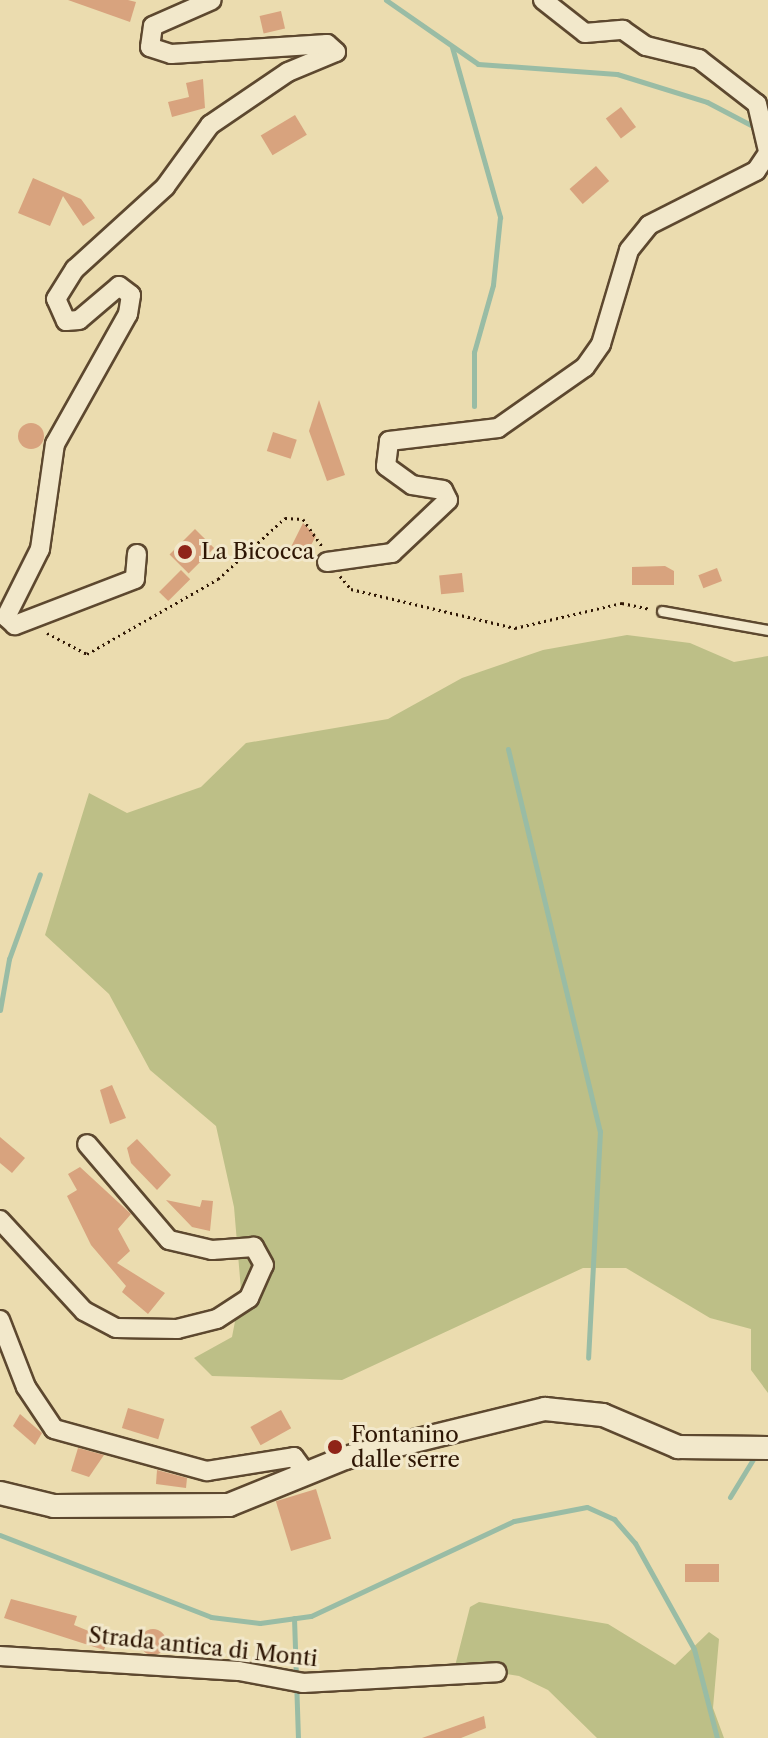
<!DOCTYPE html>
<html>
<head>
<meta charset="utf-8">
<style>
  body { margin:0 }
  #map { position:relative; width:768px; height:1738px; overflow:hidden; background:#ebdcaf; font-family:"Libre Caslon Text",serif }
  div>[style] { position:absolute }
  .green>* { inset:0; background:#bdbf87 }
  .stream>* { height:5px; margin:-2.5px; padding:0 2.5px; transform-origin:2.5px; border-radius:2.5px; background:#99bca5 }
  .building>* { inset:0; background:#d8a37e; transform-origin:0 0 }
  .round { border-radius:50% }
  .path>* { height:3px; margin-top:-1.5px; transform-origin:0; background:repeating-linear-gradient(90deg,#2e1604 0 2px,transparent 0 6px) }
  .roads { filter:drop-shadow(2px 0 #5d482f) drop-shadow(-2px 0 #5d482f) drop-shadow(0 2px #5d482f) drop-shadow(0 -2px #5d482f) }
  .service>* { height:9px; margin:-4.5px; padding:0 4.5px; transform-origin:4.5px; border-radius:4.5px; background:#f2e8cb }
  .minor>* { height:18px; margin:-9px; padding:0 9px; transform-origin:9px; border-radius:9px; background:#f2e8cb }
  .tertiary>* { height:22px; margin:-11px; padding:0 11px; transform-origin:11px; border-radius:11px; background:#f2e8cb }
  .dots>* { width:22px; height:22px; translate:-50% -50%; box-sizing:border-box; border:4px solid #f2e8cb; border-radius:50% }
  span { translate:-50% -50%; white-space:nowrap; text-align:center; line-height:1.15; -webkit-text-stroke:6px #f2e8cb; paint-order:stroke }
  .poi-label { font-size:22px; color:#2e1604 }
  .left { translate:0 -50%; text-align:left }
  .street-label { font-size:22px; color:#2e1604 }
</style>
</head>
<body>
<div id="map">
  <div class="green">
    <div style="clip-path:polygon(627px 635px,690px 643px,734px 662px,768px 656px,768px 1393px,751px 1370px,751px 1329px,710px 1318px,626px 1268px,583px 1268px,342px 1380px,212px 1376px,194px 1358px,232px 1337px,241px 1290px,234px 1207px,216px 1126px,150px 1070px,109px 994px,45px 935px,89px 793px,127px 813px,201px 787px,246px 743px,388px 719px,462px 678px,543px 650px)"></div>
    <div style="clip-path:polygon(479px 1602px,608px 1624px,675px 1665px,709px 1632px,719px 1639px,713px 1708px,724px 1738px,597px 1738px,548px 1690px,519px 1676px,455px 1666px,470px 1607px)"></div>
  </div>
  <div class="stream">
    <div style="left:386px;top:0;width:112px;rotate:34.8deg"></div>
    <div style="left:478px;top:64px;width:139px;rotate:4.1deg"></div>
    <div style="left:617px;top:74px;width:94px;rotate:17.3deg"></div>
    <div style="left:707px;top:102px;width:50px;rotate:27.6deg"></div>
    <div style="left:452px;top:47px;width:177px;rotate:74.2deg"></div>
    <div style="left:500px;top:217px;width:68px;rotate:95.9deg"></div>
    <div style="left:493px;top:285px;width:70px;rotate:105.8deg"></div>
    <div style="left:474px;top:352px;width:54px;rotate:90deg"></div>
    <div style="left:508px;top:749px;width:393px;rotate:76.5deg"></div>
    <div style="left:600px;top:1131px;width:227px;rotate:93deg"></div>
    <div style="left:0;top:1010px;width:52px;rotate:-80deg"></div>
    <div style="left:9px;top:959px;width:90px;rotate:-70deg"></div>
    <div style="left:730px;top:1497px;width:48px;rotate:-58.6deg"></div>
    <div style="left:0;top:1535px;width:226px;rotate:21.2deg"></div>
    <div style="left:211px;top:1617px;width:49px;rotate:7deg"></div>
    <div style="left:260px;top:1623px;width:51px;rotate:-7.8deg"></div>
    <div style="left:311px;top:1616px;width:224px;rotate:-25.1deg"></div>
    <div style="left:514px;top:1521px;width:74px;rotate:-10.9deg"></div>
    <div style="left:587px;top:1507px;width:30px;rotate:24deg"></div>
    <div style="left:614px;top:1519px;width:32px;rotate:49deg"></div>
    <div style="left:635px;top:1543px;width:121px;rotate:60.9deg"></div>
    <div style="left:694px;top:1649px;width:92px;rotate:75.5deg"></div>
    <div style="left:294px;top:1618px;width:120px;rotate:88.1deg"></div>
  </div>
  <div class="building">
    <div style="clip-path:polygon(68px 0,128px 0,136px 2px,130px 22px)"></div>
    <div style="left:281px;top:11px;width:18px;height:22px;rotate:77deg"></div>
    <div style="clip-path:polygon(203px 79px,205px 108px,172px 117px,168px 102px,189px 97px,186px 83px)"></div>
    <div style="left:621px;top:107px;width:25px;height:19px;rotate:53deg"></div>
    <div style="left:295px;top:115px;width:23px;height:40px;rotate:59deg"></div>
    <div style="left:596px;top:166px;width:20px;height:35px;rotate:49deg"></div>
    <div style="clip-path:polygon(33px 178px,81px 199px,95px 218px,83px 226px,63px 196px,50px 226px,18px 213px)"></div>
    <div style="clip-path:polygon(319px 400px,345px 475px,327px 481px,309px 431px)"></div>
    <div class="round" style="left:18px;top:423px;width:26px;height:26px"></div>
    <div style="left:273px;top:432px;width:25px;height:20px;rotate:18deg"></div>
    <div style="clip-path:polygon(303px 523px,316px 536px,311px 545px,290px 549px)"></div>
    <div style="left:195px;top:529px;width:27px;height:36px;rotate:45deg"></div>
    <div style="clip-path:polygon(665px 566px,674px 571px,674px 585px,632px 585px,632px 567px)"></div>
    <div style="left:717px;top:568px;width:14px;height:20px;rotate:69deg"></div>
    <div style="left:181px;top:570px;width:13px;height:31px;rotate:45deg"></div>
    <div style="left:462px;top:573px;width:19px;height:23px;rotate:84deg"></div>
    <div style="clip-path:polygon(112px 1085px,126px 1118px,110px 1124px,100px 1090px)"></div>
    <div style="clip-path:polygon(0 1137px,25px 1158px,12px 1173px,0 1163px)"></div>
    <div style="clip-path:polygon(137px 1139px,171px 1175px,157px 1190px,131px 1163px,127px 1148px)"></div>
    <div style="clip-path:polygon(80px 1167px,131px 1214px,118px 1229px,130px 1251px,117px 1263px,165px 1293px,148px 1314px,122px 1292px,126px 1286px,91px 1245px,67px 1196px,77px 1190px,68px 1174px)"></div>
    <div style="clip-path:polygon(166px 1200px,200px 1207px,202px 1200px,213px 1201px,210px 1231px,192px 1227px)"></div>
    <div style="left:128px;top:1408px;width:38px;height:21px;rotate:17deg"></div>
    <div style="left:281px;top:1410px;width:21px;height:35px;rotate:61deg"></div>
    <div style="clip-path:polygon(20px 1414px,42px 1433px,35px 1445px,13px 1426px)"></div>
    <div style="clip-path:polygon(78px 1448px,104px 1455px,89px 1477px,71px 1471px)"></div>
    <div style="clip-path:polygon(157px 1470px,187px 1478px,186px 1488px,156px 1484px)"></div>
    <div style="left:316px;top:1489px;width:52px;height:42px;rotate:73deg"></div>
    <div style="left:719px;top:1564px;width:18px;height:34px;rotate:90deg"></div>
    <div style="clip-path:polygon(11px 1599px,77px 1616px,74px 1625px,108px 1639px,104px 1650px,4px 1618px)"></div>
    <div class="round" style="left:140px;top:1629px;width:26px;height:26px"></div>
    <div style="clip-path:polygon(484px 1716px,486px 1728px,461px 1738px,422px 1738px)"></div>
  </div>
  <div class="path">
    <div style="left:340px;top:576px;width:17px;rotate:50deg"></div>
    <div style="left:351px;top:589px;width:169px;rotate:13.4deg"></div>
    <div style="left:515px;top:628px;width:110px;rotate:-13.2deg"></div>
    <div style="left:622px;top:603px;width:29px;rotate:12deg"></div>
    <div style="left:47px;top:633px;width:45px;rotate:27.7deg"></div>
    <div style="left:87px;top:654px;width:151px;rotate:-29.8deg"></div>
    <div style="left:218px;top:579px;width:91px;rotate:-42.3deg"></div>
    <div style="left:285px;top:518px;width:18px;rotate:3deg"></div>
    <div style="left:303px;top:519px;width:33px;rotate:55deg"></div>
  </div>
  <div class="roads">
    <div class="service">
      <div style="left:662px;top:611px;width:108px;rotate:10.2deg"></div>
    </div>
    <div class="minor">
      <div style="left:543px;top:0;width:53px;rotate:38.2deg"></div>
      <div style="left:585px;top:33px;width:38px;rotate:-5deg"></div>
      <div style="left:623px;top:30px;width:28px;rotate:35deg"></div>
      <div style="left:646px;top:46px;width:55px;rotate:13.8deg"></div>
      <div style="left:699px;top:59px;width:73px;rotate:37.8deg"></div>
      <div style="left:757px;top:104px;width:48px;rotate:76.8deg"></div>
      <div style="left:137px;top:554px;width:25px;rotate:95deg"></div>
      <div style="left:135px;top:579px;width:129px;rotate:159deg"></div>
      <div style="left:15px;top:625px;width:12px;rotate:-138deg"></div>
      <div style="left:6px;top:617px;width:76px;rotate:-63.4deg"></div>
      <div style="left:40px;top:549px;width:106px;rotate:-81.9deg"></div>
      <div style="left:55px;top:444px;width:149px;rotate:-60.7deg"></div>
      <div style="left:128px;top:314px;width:19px;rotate:-81deg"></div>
      <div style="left:131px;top:295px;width:15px;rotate:-143deg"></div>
      <div style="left:119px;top:286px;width:52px;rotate:139.6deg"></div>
      <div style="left:79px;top:320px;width:13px;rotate:176deg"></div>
      <div style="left:66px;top:321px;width:24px;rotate:-114deg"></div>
      <div style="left:56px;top:299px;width:36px;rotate:-58deg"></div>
      <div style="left:75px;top:269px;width:122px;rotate:-42.3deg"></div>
      <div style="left:165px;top:187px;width:77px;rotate:-54deg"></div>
      <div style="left:210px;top:125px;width:94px;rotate:-34.2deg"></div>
      <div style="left:288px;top:72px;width:52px;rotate:-22.6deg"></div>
      <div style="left:336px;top:52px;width:12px;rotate:-138deg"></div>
      <div style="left:327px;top:44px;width:156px;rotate:176.3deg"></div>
      <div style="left:171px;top:54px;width:22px;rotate:-162deg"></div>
      <div style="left:150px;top:47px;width:21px;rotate:-82deg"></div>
      <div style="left:153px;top:26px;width:64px;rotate:-23.8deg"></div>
      <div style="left:327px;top:562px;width:66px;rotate:-7.9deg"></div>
      <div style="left:392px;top:553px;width:77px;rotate:-43.4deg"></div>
      <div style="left:448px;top:500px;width:11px;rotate:-117deg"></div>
      <div style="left:443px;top:490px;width:31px;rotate:-171deg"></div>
      <div style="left:412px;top:485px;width:32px;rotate:-144deg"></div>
      <div style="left:386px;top:466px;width:25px;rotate:-83deg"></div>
      <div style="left:389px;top:441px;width:110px;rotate:-6.8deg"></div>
      <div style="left:498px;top:428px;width:106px;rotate:-35deg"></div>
      <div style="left:585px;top:367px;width:28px;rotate:-55deg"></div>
      <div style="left:601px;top:344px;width:98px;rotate:-73.4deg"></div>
      <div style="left:629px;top:250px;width:32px;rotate:-51deg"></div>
      <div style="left:649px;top:225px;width:120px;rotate:-26.8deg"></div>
      <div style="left:756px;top:171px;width:22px;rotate:-56deg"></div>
      <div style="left:0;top:1220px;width:124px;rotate:47.3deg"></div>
      <div style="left:84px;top:1311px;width:36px;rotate:28deg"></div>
      <div style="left:116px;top:1328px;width:61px;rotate:0.9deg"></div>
      <div style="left:177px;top:1329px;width:41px;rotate:-14deg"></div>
      <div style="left:217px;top:1319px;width:38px;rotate:-33deg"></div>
      <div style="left:249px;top:1298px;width:36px;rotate:-66deg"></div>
      <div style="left:264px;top:1265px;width:21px;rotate:-119deg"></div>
      <div style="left:254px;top:1247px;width:42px;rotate:175.9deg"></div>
      <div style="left:212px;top:1250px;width:44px;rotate:-166.9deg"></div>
      <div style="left:169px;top:1240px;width:126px;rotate:-130.5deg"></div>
      <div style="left:0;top:1320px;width:72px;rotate:68.8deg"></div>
      <div style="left:26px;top:1387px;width:50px;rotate:56.3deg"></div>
      <div style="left:54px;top:1429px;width:159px;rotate:15.4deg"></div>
      <div style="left:207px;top:1471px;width:88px;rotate:-9.1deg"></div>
      <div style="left:294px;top:1457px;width:22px;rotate:54deg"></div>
      <div style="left:0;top:1656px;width:239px;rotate:3.6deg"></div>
      <div style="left:239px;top:1671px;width:65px;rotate:10.6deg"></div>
      <div style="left:303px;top:1683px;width:194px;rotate:-3.2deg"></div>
    </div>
    <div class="tertiary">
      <div style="left:0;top:1493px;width:56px;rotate:13.5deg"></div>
      <div style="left:54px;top:1506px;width:175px;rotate:-0.3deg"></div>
      <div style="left:229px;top:1505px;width:125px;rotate:-22.1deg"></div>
      <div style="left:345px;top:1458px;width:206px;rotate:-13.8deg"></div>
      <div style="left:545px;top:1409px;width:58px;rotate:5.9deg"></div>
      <div style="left:603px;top:1415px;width:82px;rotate:23.1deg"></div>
      <div style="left:678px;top:1447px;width:90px;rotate:0.6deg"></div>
    </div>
  </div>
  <div class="dots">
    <div style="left:185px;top:552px;background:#8f2418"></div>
    <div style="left:335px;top:1447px;background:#8f2418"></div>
  </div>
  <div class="poi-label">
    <span class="left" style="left:201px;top:552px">La Bicocca</span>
    <span class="left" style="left:351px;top:1447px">Fontanino<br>dalle serre</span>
  </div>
  <div class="street-label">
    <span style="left:203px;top:1647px;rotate:6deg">Strada antica di Monti</span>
  </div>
</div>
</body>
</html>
